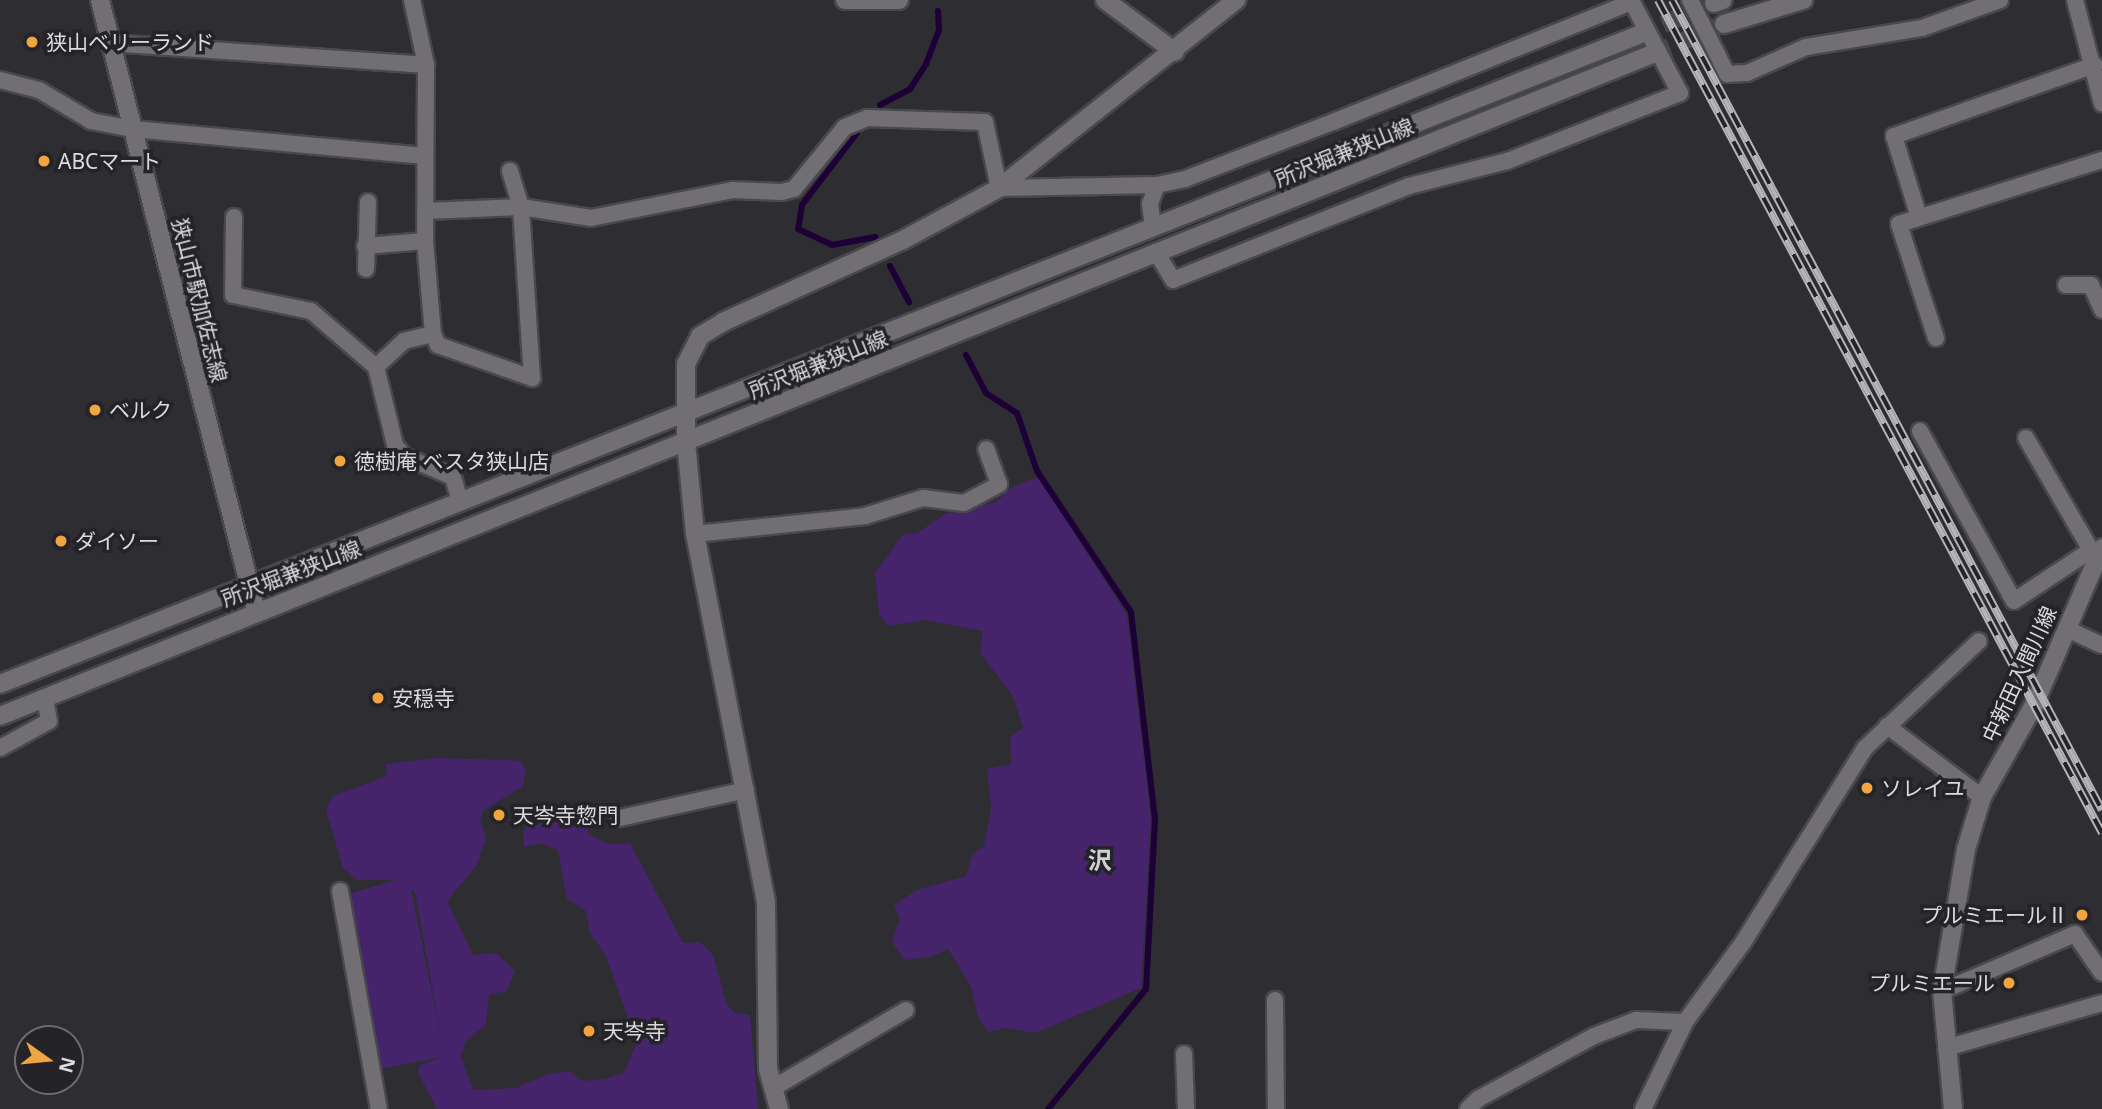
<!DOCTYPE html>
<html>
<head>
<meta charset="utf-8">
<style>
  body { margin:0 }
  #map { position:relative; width:2102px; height:1109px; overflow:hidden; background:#2e2d31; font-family:"Noto Sans","Noto Sans JP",sans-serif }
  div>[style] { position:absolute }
  .green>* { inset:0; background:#45246c }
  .stream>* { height:6px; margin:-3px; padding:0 3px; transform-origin:3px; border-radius:3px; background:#1c0036 }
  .secondary-tunnel>* { height:18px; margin-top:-9px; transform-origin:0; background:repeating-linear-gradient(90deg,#48474b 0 18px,transparent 0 27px) }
  .roads { filter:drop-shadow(2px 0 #49484c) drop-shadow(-2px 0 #49484c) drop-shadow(0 2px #49484c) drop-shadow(0 -2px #49484c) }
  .minor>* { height:16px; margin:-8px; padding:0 8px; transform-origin:8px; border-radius:8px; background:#716f74 }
  .tertiary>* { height:18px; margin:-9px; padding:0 9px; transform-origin:9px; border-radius:9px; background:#716f74 }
  .secondary>* { height:18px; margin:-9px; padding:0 9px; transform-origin:9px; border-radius:9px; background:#716f74 }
  .rail>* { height:8px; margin-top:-4px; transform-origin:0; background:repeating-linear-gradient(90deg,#242327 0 16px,#b5b4b7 0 32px); box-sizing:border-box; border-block:2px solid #b5b4b7 }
  .dots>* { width:19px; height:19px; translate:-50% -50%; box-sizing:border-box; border:4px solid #242327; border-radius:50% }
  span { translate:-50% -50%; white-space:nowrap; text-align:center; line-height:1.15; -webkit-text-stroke:7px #242327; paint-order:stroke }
  .poi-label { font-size:21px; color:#dbdadd }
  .left { translate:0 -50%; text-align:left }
  .right { translate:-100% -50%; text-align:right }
  .street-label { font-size:21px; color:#dbdadd }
  .quarter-label { font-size:24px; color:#d1d0d5; font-weight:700 }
  .north { position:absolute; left:14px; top:1025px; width:70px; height:70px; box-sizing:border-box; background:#242327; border:2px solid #6d6c70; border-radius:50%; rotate:105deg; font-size:19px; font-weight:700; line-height:28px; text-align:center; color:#dbdadd }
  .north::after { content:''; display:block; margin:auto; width:24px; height:32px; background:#f1a540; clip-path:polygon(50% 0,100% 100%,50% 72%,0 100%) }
</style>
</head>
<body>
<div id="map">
  <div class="green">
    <div style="clip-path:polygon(1038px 477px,1127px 615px,1151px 819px,1141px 988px,1035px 1033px,1007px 1028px,988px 1032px,978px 1017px,971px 986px,948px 949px,930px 957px,904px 960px,892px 942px,900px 918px,894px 905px,917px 890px,966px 876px,972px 855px,984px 846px,991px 808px,987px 769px,1011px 764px,1010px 737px,1023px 728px,1013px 696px,980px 653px,983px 631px,925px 620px,887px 626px,879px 614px,875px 573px,904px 533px,916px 534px,945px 514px,996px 502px,1011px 488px)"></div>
    <div style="clip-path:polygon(evenodd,433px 758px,511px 760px,521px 761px,526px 769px,523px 786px,483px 811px,480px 820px,486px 838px,477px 865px,447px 901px,473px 955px,496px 953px,515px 971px,507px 991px,489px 995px,486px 1024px,466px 1041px,461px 1056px,473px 1090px,516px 1088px,549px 1074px,570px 1071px,582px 1081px,604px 1079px,624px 1073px,637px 1042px,605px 954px,590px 933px,586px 911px,567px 899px,558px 850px,541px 843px,524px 847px,523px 831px,536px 814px,580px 807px,589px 814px,588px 834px,609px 844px,630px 843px,683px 943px,700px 942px,713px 955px,727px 1005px,735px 1013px,750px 1015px,758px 1109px,437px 1109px,418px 1073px,419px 1066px,441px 1057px,376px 1070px,345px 895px,396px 880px,357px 880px,343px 868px,326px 810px,333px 796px,387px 776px,386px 764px,433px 758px,411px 890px,415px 892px,442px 1042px,411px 890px)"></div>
  </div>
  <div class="stream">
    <div style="left:880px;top:105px;width:34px;rotate:-28deg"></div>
    <div style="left:910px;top:89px;width:30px;rotate:-57deg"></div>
    <div style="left:926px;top:64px;width:36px;rotate:-69deg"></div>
    <div style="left:939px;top:30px;width:19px;rotate:-93deg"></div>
    <div style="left:857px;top:133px;width:91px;rotate:127.4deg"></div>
    <div style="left:802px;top:205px;width:24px;rotate:99deg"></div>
    <div style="left:798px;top:229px;width:38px;rotate:25deg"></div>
    <div style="left:832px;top:245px;width:44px;rotate:-10.5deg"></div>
    <div style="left:890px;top:266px;width:41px;rotate:62.2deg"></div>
    <div style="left:966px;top:355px;width:43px;rotate:62.2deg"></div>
    <div style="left:986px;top:393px;width:37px;rotate:33deg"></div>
    <div style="left:1017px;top:413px;width:61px;rotate:71deg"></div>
    <div style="left:1037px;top:471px;width:169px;rotate:56.3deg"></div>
    <div style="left:1131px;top:612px;width:208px;rotate:83.4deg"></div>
    <div style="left:1155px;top:819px;width:170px;rotate:93deg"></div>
    <div style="left:1146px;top:989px;width:155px;rotate:129.2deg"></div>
  </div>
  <div class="secondary-tunnel">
    <div style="left:1638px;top:35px;width:82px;rotate:-22.8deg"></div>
    <div style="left:1653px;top:54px;width:77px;rotate:-22.9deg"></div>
  </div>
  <div class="roads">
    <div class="minor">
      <div style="left:412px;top:0;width:66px;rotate:77.8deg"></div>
      <div style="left:426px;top:65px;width:176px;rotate:90.3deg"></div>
      <div style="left:425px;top:241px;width:93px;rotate:85.1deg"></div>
      <div style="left:433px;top:334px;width:12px;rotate:66deg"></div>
      <div style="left:438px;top:345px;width:100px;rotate:19.3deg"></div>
      <div style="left:532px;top:378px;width:171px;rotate:-93.7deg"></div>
      <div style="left:521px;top:207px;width:38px;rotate:-107deg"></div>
      <div style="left:1690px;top:0;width:83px;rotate:63.4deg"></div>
      <div style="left:1727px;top:74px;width:20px;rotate:-3deg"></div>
      <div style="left:1747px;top:73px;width:64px;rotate:-23.8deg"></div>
      <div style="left:1806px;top:47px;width:118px;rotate:-9.3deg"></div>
      <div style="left:1922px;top:28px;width:83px;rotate:-19.7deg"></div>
      <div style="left:2075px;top:0;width:107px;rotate:75.4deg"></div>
      <div style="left:111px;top:43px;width:316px;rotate:4deg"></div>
      <div style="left:0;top:80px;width:40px;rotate:14.4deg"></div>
      <div style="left:39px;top:90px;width:61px;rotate:30.8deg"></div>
      <div style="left:91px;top:121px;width:43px;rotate:10.8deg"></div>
      <div style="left:133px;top:129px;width:293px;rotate:5.3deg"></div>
      <div style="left:425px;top:211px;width:96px;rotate:-2.4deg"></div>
      <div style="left:521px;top:207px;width:71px;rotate:8.9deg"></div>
      <div style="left:591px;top:218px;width:144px;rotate:-11.2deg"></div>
      <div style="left:732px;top:190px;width:50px;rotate:2.3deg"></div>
      <div style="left:782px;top:192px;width:12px;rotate:-14deg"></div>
      <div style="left:794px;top:189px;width:80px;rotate:-50.6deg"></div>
      <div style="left:845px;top:127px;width:24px;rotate:-22deg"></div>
      <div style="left:867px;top:118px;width:118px;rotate:1.9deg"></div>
      <div style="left:985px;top:122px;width:67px;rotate:78deg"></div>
      <div style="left:999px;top:188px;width:158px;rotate:-1.1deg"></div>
      <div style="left:1157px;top:185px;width:29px;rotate:-12deg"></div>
      <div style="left:1185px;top:179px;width:159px;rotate:-21.1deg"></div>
      <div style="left:1333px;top:122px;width:322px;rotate:-21.9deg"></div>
      <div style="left:1632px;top:2px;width:103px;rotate:62.2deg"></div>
      <div style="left:1680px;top:93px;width:186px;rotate:158.5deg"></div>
      <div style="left:1507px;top:161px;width:101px;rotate:165.7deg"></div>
      <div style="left:1409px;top:186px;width:254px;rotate:158.3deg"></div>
      <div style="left:1173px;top:280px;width:33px;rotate:-121deg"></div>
      <div style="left:234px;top:217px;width:78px;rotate:90.7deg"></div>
      <div style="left:233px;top:295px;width:80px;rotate:11.6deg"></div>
      <div style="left:311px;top:311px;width:86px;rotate:40.7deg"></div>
      <div style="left:376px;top:367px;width:80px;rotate:76.3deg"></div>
      <div style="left:395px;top:445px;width:14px;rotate:51deg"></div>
      <div style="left:404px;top:456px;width:53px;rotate:23.2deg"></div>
      <div style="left:453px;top:477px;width:26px;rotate:74deg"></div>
      <div style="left:1919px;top:217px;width:85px;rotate:-107.2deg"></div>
      <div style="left:1894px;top:136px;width:213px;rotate:-19.5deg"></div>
      <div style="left:1153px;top:226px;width:22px;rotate:-98deg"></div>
      <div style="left:1150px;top:204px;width:20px;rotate:-70deg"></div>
      <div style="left:365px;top:246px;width:60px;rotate:-4.8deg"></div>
      <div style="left:366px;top:269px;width:67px;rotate:-88.3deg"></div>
      <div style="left:2066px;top:285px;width:25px"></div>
      <div style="left:2091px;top:285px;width:27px;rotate:66deg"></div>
      <div style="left:1936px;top:338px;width:120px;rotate:-108deg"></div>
      <div style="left:1899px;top:224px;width:213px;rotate:-17.5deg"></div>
      <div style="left:376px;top:367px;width:38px;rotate:-43deg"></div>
      <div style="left:404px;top:341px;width:30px;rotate:-14deg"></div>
      <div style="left:1920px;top:431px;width:194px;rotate:61.1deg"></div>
      <div style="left:2014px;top:601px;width:92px;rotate:-33.5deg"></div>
      <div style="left:2026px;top:438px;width:138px;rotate:59.9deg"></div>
      <div style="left:695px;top:534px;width:171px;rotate:-6deg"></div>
      <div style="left:865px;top:516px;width:61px;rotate:-17.2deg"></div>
      <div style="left:923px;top:498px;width:41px;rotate:7deg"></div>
      <div style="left:964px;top:503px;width:40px;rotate:-28deg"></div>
      <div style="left:999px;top:484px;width:37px;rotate:-110deg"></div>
      <div style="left:2067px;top:629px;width:38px;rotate:25deg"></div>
      <div style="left:1887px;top:726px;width:119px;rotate:36.8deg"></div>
      <div style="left:0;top:748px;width:56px;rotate:-28.9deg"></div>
      <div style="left:49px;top:721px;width:22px;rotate:-100deg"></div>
      <div style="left:620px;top:818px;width:129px;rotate:-12.5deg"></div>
      <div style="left:340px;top:891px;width:221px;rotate:79.9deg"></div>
      <div style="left:1942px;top:991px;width:145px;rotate:-23.2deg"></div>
      <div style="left:2075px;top:934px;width:47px;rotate:55.3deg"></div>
      <div style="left:1275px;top:1000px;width:109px;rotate:89.5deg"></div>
      <div style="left:1946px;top:1048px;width:162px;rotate:-16.1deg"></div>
      <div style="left:1184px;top:1054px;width:55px;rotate:87.9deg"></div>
      <div style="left:773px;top:1088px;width:154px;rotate:-30.4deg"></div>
      <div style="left:1468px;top:1109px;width:14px;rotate:-45deg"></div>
      <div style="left:1478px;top:1099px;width:132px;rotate:-28.5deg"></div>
      <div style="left:1594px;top:1036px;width:45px;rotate:-20.9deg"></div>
      <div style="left:1636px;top:1020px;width:49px;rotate:2.3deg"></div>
      <div style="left:1643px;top:1109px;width:97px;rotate:-64.2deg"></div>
      <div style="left:1685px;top:1022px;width:100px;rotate:-53.9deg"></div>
      <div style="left:1744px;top:941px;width:228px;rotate:-57.9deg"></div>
      <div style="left:1865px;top:748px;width:156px;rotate:-43.2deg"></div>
    </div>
    <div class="tertiary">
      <div style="left:100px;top:0;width:631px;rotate:75.68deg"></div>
      <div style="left:845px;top:0;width:54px"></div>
      <div style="left:1105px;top:0;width:87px;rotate:36.6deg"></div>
      <div style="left:779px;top:1109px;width:41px;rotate:-105.4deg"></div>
      <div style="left:768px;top:1069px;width:167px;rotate:-90.7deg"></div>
      <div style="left:766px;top:902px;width:375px;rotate:-100.9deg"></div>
      <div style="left:695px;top:534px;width:92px;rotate:-95.6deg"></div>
      <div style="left:686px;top:442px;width:78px;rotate:-90deg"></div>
      <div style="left:686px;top:364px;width:31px;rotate:-63deg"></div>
      <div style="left:700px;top:336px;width:27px;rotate:-31deg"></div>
      <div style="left:723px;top:322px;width:198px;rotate:-24.5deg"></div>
      <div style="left:903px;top:240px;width:109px;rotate:-28.4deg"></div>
      <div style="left:999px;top:188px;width:303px;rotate:-38.4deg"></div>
    </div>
    <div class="secondary">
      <div style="left:1714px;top:3px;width:9px;rotate:-18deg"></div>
      <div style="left:1724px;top:24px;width:83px;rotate:-16.9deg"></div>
      <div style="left:0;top:684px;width:1762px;rotate:-21.61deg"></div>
      <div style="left:0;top:716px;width:1781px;rotate:-21.83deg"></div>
      <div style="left:1953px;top:1109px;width:119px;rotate:-95.3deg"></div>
      <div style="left:1942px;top:991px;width:144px;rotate:-80.4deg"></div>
      <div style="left:1966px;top:849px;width:54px;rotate:-72.9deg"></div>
      <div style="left:1982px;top:797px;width:106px;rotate:-60.5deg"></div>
      <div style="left:2034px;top:705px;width:171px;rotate:-66.6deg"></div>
    </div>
  </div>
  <div class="rail">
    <div style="left:1658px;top:0;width:944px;rotate:61.94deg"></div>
    <div style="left:1672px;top:0;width:917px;rotate:62.04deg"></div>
  </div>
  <div class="dots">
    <div style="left:32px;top:42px;background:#f1a540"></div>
    <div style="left:44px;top:161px;background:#f1a540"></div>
    <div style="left:95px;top:410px;background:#f1a540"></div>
    <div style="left:340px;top:461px;background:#f1a540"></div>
    <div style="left:61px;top:541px;background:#f1a540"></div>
    <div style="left:378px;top:698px;background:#f1a540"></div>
    <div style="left:1867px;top:788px;background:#f1a540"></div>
    <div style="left:499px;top:815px;background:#f1a540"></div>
    <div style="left:2082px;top:915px;background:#f1a540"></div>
    <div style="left:2009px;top:983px;background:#f1a540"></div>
    <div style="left:589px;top:1031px;background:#f1a540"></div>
  </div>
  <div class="poi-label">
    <span class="left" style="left:46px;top:42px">狭山ベリーランド</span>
    <span class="left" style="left:58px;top:161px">ABCマート</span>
    <span class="left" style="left:109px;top:410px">ベルク</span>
    <span class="left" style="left:354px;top:461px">徳樹庵 ベスタ狭山店</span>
    <span class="left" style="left:75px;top:541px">ダイソー</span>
    <span class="left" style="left:392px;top:698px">安穏寺</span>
    <span class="left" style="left:1881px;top:788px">ソレイユ</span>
    <span class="left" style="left:513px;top:815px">天岑寺惣門</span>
    <span class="right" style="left:2068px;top:915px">プルミエールⅡ</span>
    <span class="right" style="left:1995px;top:983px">プルミエール</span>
    <span class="left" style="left:603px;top:1031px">天岑寺</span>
  </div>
  <div class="street-label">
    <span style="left:1344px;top:152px;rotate:-22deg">所沢堀兼狭山線</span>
    <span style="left:200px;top:300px;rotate:76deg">狭山市駅加佐志線</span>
    <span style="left:818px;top:364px;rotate:-22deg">所沢堀兼狭山線</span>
    <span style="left:291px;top:573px;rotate:-21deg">所沢堀兼狭山線</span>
    <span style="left:2019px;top:674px;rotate:-65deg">中新田入間川線</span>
  </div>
  <div class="quarter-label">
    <span style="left:1100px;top:860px">沢</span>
  </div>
  <div class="north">N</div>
</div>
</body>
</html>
